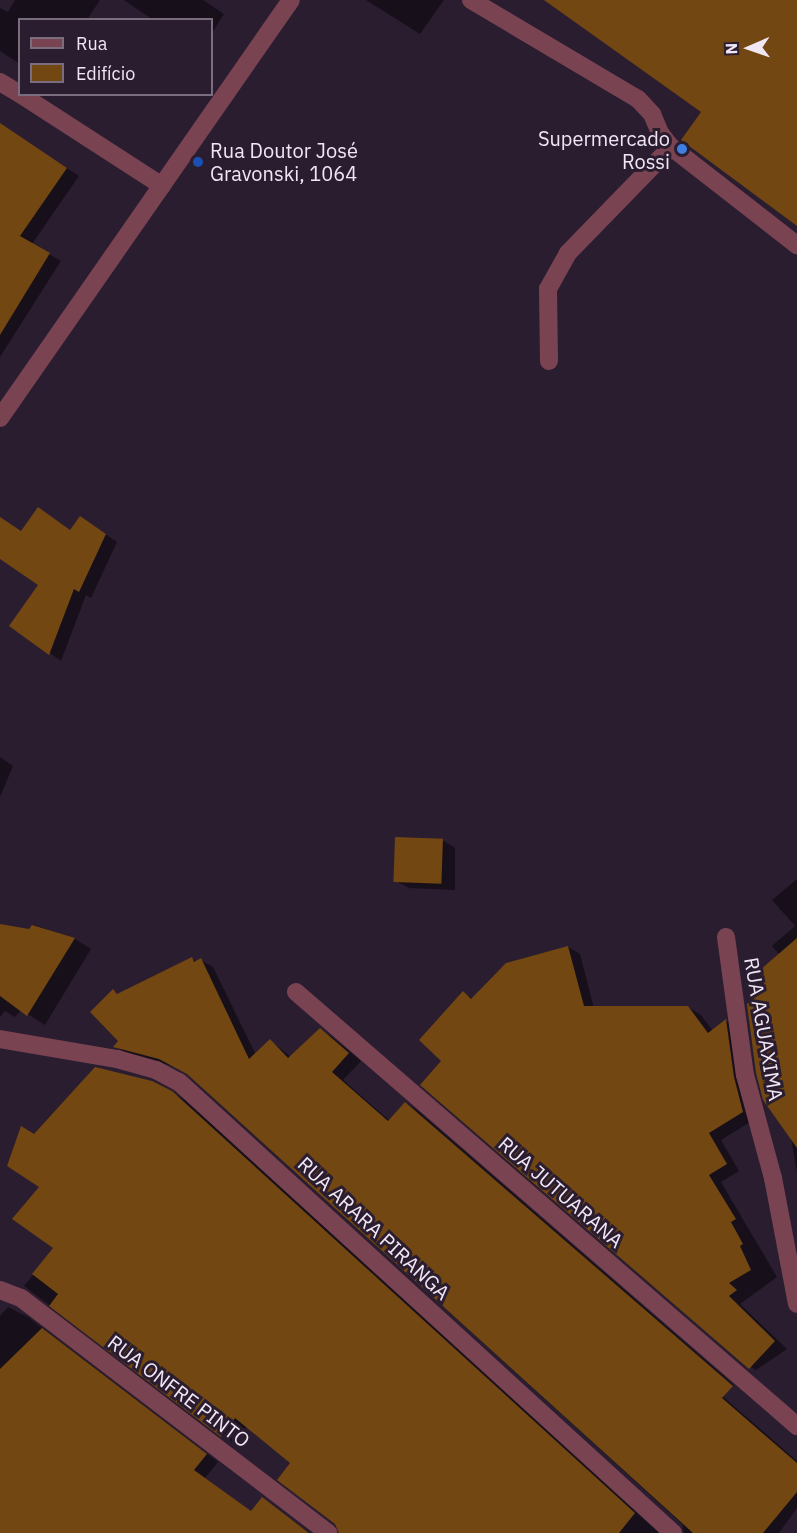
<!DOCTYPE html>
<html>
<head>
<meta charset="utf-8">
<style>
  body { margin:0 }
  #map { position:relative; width:797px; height:1533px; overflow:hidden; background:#2b1d30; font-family:"IBM Plex Sans",sans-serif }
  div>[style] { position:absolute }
  .shadow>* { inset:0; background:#0007 }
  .building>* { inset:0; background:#724711; transform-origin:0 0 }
  .service>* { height:18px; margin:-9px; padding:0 9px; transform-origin:9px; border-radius:9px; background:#7a4352 }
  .minor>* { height:18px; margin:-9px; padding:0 9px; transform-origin:9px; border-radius:9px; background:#7a4352 }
  .tertiary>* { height:18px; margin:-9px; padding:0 9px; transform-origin:9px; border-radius:9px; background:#7a4352 }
  .dots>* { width:16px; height:16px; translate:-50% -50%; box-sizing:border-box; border:3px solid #2b1d30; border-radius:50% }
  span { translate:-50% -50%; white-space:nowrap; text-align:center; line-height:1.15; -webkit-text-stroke:6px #2b1d30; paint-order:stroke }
  .poi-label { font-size:20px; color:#f0e6f4 }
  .right { translate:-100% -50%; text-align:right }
  .left { translate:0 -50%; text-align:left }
  .street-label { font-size:20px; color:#f0e6f4 }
  .legend { position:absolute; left:18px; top:18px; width:195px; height:78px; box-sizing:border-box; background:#2b1d30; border:2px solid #7a6d7e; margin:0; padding:8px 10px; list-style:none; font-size:18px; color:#f0e6f4 }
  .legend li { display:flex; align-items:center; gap:12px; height:30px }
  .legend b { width:30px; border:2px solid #7a6d7e }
  .north { position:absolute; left:719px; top:18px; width:60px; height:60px; -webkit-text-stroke:4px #2b1d30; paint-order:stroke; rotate:268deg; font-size:16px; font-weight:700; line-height:24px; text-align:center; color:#f0e6f4 }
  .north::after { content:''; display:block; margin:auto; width:21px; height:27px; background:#f0e6f4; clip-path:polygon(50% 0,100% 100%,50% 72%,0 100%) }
</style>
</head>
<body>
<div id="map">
  <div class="shadow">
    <div style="clip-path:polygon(15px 0,100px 0,87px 20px,20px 20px,20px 64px,0 51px,0 8px,8px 12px)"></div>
    <div style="clip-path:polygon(124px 0,203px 0,224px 14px,212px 33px,212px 20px,153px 20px)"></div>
    <div style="clip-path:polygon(366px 0,444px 0,420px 34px)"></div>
    <div style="clip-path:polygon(0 124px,79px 176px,32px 244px,61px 261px,0 357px)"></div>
    <div style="clip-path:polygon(0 521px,22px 532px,71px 531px,92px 525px,117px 542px,91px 598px,86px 595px,61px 661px,11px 625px,40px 585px,0 557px)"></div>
    <div style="clip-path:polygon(0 757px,13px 766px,0 797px)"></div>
    <div style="clip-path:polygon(442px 840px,455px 848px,455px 890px,409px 888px,396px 881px)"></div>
    <div style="clip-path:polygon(797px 879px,797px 1173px,766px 990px,780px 955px,772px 946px,795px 926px,772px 900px)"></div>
    <div style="clip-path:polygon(0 925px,30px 931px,34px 925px,75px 939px,91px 949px,45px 1025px,21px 1010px,15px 1017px,5px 1011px,0 1017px)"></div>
    <div style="clip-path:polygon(568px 947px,580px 954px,594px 1008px,688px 1007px,701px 1015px,713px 1031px,726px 1021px,738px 1028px,755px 1119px,721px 1140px,739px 1171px,721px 1182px,777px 1277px,740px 1304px,787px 1349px,756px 1370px,743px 1363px,443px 1061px,463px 993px,473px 999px)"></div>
    <div style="clip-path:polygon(192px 959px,197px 962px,201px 960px,213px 967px,256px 1055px,271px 1041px,291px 1057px,320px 1029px,332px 1037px,361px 1061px,343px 1080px,390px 1121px,406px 1103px,418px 1111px,734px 1385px,720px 1394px,797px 1461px,797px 1508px,779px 1533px,684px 1533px,682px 1524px,189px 1074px,173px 1066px,127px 1053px,115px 1046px,120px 1041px,113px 991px,119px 995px)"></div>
    <div style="clip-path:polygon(172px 1093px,185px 1100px,659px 1533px,362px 1533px,292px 1463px,247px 1426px,234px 1443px,222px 1435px,24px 1286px,55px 1248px,41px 1186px,35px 1136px)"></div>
    <div style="clip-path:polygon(8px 1307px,28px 1317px,218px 1462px,205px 1478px,252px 1512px,263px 1499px,310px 1533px,0 1533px,0 1316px)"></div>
  </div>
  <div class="building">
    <div style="clip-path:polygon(544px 0,797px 0,797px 226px,681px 140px,701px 112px)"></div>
    <div style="clip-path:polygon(0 123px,67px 168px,20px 236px,50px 253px,0 335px)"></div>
    <div style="clip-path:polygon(38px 507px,70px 530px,80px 516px,106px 534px,79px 592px,74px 589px,49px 655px,9px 626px,38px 585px,0 559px,0 517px,21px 531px)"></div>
    <div style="left:395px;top:837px;width:48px;height:45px;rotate:2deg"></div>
    <div style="clip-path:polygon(0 924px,29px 929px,32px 925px,75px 938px,27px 1016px,0 996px)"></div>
    <div style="clip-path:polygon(797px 938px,797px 1148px,763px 1100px,756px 1073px,747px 1004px,765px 990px,761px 969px)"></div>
    <div style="clip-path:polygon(568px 946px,584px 1006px,688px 1006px,708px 1033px,726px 1019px,734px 1077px,743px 1112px,709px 1133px,727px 1164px,709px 1175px,736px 1219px,731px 1222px,743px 1244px,740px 1246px,751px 1270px,729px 1283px,737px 1290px,729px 1296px,775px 1341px,749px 1369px,420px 1085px,441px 1061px,419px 1040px,463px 991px,471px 999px,506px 963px)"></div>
    <div style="clip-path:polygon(192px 957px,194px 962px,201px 958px,249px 1059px,270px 1039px,288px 1058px,320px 1028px,349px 1053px,332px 1072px,388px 1121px,405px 1102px,733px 1386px,722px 1398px,797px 1463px,797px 1492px,763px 1533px,693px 1533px,187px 1074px,159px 1059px,113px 1047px,118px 1041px,90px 1012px,113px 989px,117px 994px)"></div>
    <div style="clip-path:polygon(95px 1067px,152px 1081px,172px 1091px,635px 1513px,619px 1533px,339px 1533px,335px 1524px,277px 1480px,290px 1463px,235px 1418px,221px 1437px,49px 1306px,58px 1294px,32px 1274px,53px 1248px,12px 1219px,39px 1187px,7px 1166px,21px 1126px,34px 1134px)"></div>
    <div style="clip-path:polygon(42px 1328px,207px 1454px,194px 1470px,251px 1511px,262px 1497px,309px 1533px,0 1533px,0 1369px)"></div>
  </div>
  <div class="service">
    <div style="left:471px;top:0;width:194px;rotate:30.7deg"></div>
    <div style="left:638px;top:99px;width:21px;rotate:47deg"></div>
    <div style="left:652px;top:114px;width:21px;rotate:67deg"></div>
    <div style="left:660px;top:133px;width:18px;rotate:52deg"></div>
    <div style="left:671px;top:147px;width:160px;rotate:37.9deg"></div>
    <div style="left:549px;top:361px;width:72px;rotate:-90.8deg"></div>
    <div style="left:548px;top:289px;width:41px;rotate:-60.9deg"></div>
    <div style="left:568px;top:253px;width:148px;rotate:-45.8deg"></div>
  </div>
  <div class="minor">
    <div style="left:0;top:82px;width:23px;rotate:31deg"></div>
    <div style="left:20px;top:94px;width:169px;rotate:32.9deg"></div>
    <div style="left:726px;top:937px;width:139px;rotate:82.2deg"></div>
    <div style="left:745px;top:1075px;width:107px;rotate:74.8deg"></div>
    <div style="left:773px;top:1178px;width:128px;rotate:79.2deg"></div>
    <div style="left:296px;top:992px;width:663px;rotate:40.9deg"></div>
    <div style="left:0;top:1039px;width:119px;rotate:9.7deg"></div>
    <div style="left:117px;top:1059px;width:41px;rotate:15.8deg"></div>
    <div style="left:156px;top:1070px;width:26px;rotate:28deg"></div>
    <div style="left:179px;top:1082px;width:669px;rotate:42.39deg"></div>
    <div style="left:0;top:1290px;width:22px;rotate:21deg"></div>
    <div style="left:21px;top:1298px;width:387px;rotate:37.4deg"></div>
  </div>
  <div class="tertiary">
    <div style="left:0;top:418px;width:509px;rotate:-55.16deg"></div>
  </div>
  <div class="dots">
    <div style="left:682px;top:149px;background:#3f7fe0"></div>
    <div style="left:198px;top:162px;background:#1a4fb4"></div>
  </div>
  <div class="poi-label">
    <span class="right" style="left:670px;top:150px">Supermercado<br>Rossi</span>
    <span class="left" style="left:210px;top:162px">Rua Doutor José<br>Gravonski, 1064</span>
  </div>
  <div class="street-label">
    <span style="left:764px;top:1029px;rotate:80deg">RUA AGUAXIMA</span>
    <span style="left:561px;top:1192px;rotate:41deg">RUA JUTUARANA</span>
    <span style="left:374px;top:1228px;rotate:43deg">RUA ARARA PIRANGA</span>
    <span style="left:179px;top:1391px;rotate:37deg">RUA ONFRE PINTO</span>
  </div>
  <ul class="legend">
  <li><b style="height:8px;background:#7a4352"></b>Rua</li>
  <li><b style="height:16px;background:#724711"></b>Edifício</li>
  </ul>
  <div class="north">N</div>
</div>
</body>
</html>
